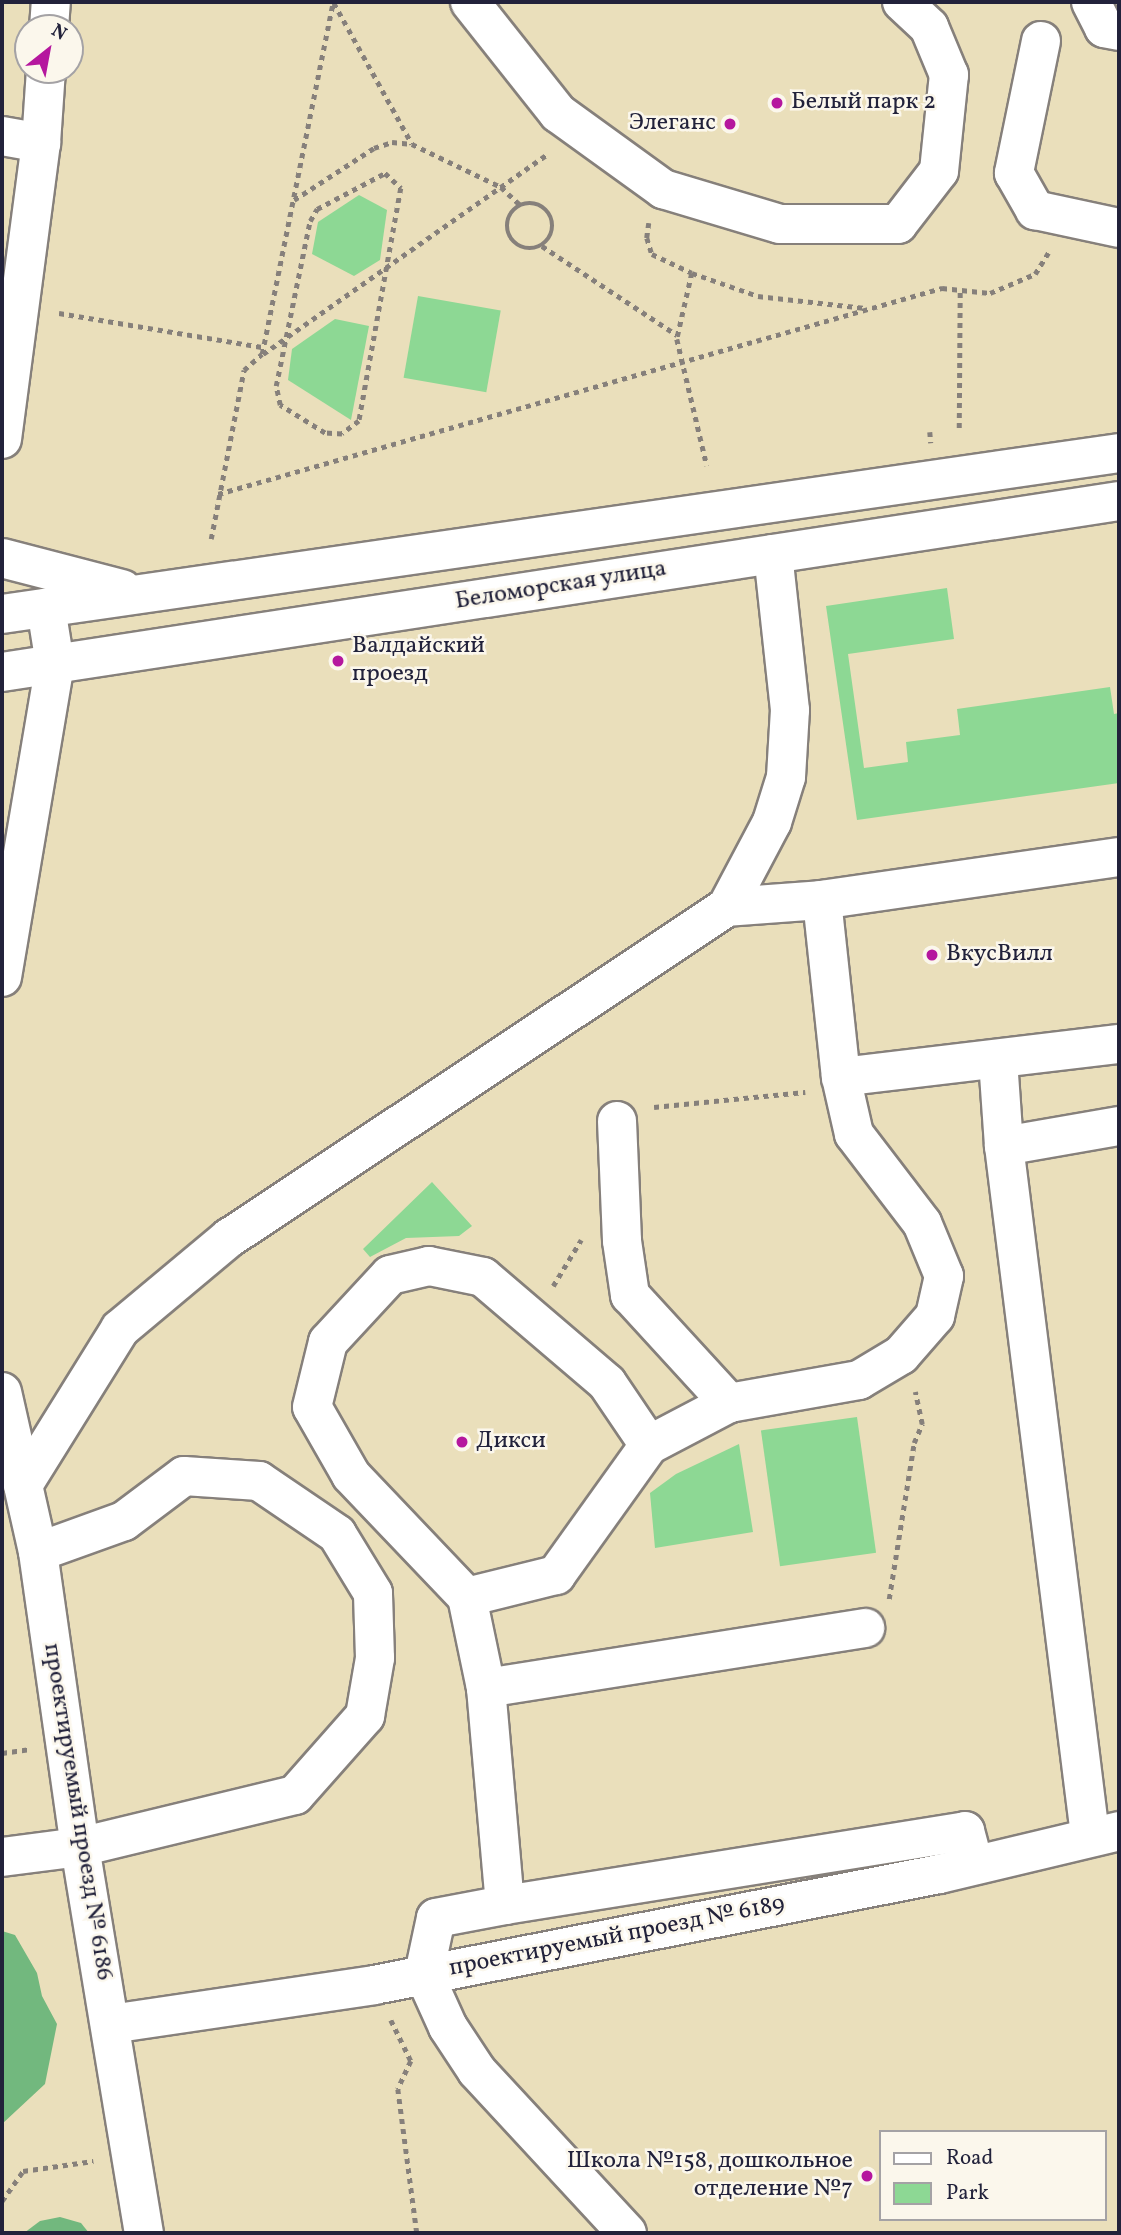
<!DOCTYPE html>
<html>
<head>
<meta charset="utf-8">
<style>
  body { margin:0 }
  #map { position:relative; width:1121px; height:2235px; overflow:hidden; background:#eadfbb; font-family:Vollkorn,serif }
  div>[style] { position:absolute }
  .green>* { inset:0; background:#8dd894; transform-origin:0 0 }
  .forest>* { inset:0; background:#72b87e }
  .path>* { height:4.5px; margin-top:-2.25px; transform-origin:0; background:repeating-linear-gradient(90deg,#86807b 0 5px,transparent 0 10px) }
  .path>.ring { margin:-2.25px; padding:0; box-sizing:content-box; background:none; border:4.5px solid #86807b; border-radius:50% }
  .roads { filter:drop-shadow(2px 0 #86807b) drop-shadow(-2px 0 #86807b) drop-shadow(0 2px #86807b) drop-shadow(0 -2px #86807b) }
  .minor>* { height:38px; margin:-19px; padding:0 19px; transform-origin:19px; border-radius:19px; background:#fff }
  .major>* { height:38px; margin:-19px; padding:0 19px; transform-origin:19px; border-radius:19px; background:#fff }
  .dots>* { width:19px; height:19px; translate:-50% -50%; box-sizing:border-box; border:4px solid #fbf7ec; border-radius:50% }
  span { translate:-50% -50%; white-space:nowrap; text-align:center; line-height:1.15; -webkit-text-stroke:5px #fbf7ec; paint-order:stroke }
  .poi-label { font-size:24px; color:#22223b }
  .left { translate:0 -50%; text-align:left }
  .right { translate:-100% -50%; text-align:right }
  .street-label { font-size:24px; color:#22223b }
  .frame { position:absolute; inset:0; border:4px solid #22223b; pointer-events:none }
  .legend { position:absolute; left:879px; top:2130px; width:228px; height:91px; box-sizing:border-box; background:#fbf7ec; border:2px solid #a4a2a5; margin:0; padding:9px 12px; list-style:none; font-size:21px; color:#22223b }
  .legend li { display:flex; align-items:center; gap:14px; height:35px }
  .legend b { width:35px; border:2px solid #a4a2a5 }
  .north { position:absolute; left:14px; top:14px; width:70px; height:70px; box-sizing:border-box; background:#fbf7ec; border:2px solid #a4a2a5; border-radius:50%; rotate:31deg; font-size:19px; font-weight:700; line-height:28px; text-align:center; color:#22223b }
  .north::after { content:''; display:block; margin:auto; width:24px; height:32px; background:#b5179e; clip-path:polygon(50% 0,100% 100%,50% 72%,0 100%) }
</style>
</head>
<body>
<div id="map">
  <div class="green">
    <div style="clip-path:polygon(359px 195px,387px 210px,380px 260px,354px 276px,312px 254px,318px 222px)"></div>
    <div style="left:418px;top:296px;width:84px;height:83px;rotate:10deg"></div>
    <div style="clip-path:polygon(335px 319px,369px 326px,351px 420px,288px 380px,292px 349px)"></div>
    <div style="clip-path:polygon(947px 588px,954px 639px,848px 654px,864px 768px,908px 762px,906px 742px,960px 735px,957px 709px,1110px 687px,1114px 714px,1119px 713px,1119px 783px,857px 820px,826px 606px)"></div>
    <div style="clip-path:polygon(432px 1182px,472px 1226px,459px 1236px,406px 1238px,370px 1257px,363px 1249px)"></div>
    <div style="left:857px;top:1417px;width:137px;height:97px;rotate:82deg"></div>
    <div style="clip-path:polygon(739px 1444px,753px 1532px,655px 1548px,650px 1493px,676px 1474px)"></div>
  </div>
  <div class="forest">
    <div style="clip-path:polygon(2px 1931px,15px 1935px,37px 1973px,42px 1996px,57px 2024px,45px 2084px,2px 2124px)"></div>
    <div style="clip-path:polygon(60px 2217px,81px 2223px,89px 2233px,24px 2233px,40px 2221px)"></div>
  </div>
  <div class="path">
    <div style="left:334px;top:3px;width:161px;rotate:61deg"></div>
    <div style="left:412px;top:144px;width:99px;rotate:25.8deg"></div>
    <div style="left:501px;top:187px;width:26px;rotate:43deg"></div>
    <div style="left:385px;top:173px;width:22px;rotate:43deg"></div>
    <div style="left:401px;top:188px;width:237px;rotate:100.2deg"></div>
    <div style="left:359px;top:421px;width:21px;rotate:143deg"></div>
    <div style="left:342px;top:434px;width:17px;rotate:-177deg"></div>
    <div style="left:325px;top:433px;width:53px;rotate:-148.1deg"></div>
    <div style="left:280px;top:405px;width:19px;rotate:-102deg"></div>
    <div style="left:276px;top:386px;width:168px;rotate:-78.4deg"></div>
    <div style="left:310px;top:221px;width:14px;rotate:-60deg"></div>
    <div style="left:317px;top:209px;width:77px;rotate:-27.9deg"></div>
    <div style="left:294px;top:200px;width:95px;rotate:-33deg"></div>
    <div style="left:374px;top:148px;width:19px;rotate:-18deg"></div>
    <div style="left:392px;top:142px;width:20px;rotate:6deg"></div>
    <div class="ring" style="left:507px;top:203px;width:41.5px;height:41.5px"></div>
    <div style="left:649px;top:223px;width:15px;rotate:98deg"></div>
    <div style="left:647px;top:238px;width:17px;rotate:73deg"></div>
    <div style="left:652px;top:254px;width:44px;rotate:25.4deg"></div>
    <div style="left:692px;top:273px;width:68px;rotate:102.8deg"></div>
    <div style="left:677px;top:339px;width:130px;rotate:76.7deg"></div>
    <div style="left:542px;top:246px;width:162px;rotate:33.4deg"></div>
    <div style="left:692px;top:273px;width:70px;rotate:19.2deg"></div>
    <div style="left:758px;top:296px;width:108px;rotate:6.4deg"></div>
    <div style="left:59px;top:313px;width:207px;rotate:9.5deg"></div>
    <div style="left:263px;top:354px;width:348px;rotate:-35.1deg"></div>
    <div style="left:959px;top:428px;width:139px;rotate:-89.6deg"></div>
    <div style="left:930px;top:432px;width:11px;rotate:85deg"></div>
    <div style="left:218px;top:494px;width:753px;rotate:-15.88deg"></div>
    <div style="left:942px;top:288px;width:48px;rotate:5.9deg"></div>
    <div style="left:990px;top:293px;width:49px;rotate:-22.9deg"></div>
    <div style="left:1035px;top:274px;width:25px;rotate:-58deg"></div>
    <div style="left:211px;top:539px;width:172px;rotate:-79deg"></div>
    <div style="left:244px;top:370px;width:24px;rotate:-42deg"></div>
    <div style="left:262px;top:354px;width:359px;rotate:-78.6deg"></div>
    <div style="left:654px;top:1107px;width:152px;rotate:-5.7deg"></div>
    <div style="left:553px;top:1286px;width:54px;rotate:-58.7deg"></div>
    <div style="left:889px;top:1599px;width:158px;rotate:-80.9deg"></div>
    <div style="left:914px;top:1443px;width:21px;rotate:-67deg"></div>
    <div style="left:922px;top:1424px;width:33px;rotate:-102deg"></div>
    <div style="left:2px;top:1753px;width:27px;rotate:-8deg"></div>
    <div style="left:391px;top:2020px;width:46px;rotate:64deg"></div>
    <div style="left:411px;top:2061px;width:31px;rotate:115deg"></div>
    <div style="left:398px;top:2089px;width:145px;rotate:82.5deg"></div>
    <div style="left:2px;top:2201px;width:37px;rotate:-55deg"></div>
    <div style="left:23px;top:2171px;width:71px;rotate:-8.1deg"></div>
  </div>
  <div class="roads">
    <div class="minor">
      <div style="left:470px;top:2px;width:142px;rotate:51.6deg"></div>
      <div style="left:558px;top:113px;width:130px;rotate:35.9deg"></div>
      <div style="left:663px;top:189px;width:122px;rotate:16.7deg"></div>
      <div style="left:780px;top:224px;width:118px"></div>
      <div style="left:898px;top:224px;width:67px;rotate:-52.3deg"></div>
      <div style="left:939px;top:171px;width:97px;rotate:-84.1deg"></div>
      <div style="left:949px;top:75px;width:52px;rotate:-112.6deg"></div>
      <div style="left:929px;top:27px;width:37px;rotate:-137deg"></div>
      <div style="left:1091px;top:2px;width:29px;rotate:63deg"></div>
      <div style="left:1104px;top:28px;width:15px;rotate:11deg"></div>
      <div style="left:49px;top:28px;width:26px;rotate:-86deg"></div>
      <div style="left:1041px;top:41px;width:135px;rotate:101.6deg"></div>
      <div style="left:1014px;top:173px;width:43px;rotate:60.4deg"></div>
      <div style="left:1035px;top:210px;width:86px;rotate:12.1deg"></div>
      <div style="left:2px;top:136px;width:40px;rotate:10deg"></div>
      <div style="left:2px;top:439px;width:299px;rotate:-82.5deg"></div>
      <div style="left:41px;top:143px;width:73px;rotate:-86.1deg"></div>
      <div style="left:1119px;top:857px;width:300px;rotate:171.8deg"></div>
      <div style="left:822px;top:900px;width:178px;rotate:83.9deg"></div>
      <div style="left:841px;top:1077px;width:280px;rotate:-6.8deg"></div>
      <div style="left:727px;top:907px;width:96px;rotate:-62.1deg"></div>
      <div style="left:772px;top:822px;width:47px;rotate:-72.7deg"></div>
      <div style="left:786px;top:777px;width:67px;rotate:-86.6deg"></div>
      <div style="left:790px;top:710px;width:157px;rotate:-96.2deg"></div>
      <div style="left:2px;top:977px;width:317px;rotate:-80.4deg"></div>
      <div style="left:55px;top:664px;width:57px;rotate:-99.1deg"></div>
      <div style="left:998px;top:1060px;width:86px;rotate:86deg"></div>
      <div style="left:617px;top:1121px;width:120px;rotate:87.6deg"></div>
      <div style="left:622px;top:1241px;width:55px;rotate:81.6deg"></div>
      <div style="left:630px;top:1295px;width:147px;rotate:47.5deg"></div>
      <div style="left:729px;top:1403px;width:132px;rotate:-10deg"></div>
      <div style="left:859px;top:1380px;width:49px;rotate:-30.8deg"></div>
      <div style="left:901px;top:1355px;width:52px;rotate:-48.9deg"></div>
      <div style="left:935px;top:1316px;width:41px;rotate:-77.3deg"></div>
      <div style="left:944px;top:1276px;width:57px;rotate:-112.5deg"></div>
      <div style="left:922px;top:1223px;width:112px;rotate:-127.4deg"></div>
      <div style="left:854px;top:1134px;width:58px;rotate:-102.8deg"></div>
      <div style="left:2px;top:1392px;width:164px;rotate:77.3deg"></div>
      <div style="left:38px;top:1552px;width:298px;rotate:81.9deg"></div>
      <div style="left:80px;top:1847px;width:391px;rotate:80.6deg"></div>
      <div style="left:23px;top:1485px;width:184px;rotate:-58.1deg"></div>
      <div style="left:120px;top:1329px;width:142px;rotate:-39.9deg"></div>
      <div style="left:229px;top:1238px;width:598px;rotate:-33.61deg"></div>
      <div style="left:727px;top:907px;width:95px;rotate:-4.2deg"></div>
      <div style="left:467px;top:1597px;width:168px;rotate:-133.6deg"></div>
      <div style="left:351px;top:1475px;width:78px;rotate:-119.8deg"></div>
      <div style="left:312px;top:1407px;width:67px;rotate:-76.2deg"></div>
      <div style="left:328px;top:1342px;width:91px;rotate:-47.2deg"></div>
      <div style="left:390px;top:1275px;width:40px;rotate:-13deg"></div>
      <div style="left:429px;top:1266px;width:55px;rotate:11.5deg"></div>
      <div style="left:483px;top:1277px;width:163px;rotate:40.5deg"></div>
      <div style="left:607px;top:1383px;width:75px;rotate:55.9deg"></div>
      <div style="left:486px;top:1688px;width:93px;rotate:-101.8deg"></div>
      <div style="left:467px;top:1597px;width:92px;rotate:-13.9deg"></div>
      <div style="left:556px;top:1575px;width:160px;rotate:-54.4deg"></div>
      <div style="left:649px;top:1445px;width:90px;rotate:-27.7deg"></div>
      <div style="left:1090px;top:1835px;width:694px;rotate:-97.11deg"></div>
      <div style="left:1004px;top:1146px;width:117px;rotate:-9.9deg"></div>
      <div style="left:2px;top:1857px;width:79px;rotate:-7.3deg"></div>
      <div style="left:80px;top:1847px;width:221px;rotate:-13.6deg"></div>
      <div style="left:295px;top:1795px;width:106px;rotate:-48.5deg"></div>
      <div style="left:365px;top:1716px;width:59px;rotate:-80.2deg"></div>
      <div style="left:375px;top:1658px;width:65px;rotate:-91.8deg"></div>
      <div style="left:373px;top:1593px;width:69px;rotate:-121.4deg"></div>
      <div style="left:337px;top:1534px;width:94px;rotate:-145.8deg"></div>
      <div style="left:259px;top:1481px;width:75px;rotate:-176.2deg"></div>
      <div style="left:184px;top:1476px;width:75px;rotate:143.1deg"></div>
      <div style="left:124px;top:1521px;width:91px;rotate:160.2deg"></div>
      <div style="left:505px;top:1905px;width:466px;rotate:-9.1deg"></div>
      <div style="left:965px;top:1831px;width:35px;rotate:75deg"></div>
      <div style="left:111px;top:2024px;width:266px;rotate:-8.4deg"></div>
      <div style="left:374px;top:1985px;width:576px;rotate:-11.11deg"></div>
      <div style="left:939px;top:1874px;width:185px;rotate:-13.4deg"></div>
      <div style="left:627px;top:2233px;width:221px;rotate:-132.8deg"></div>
      <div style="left:477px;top:2071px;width:53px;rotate:-123.4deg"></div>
      <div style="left:448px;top:2027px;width:58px;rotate:-114.4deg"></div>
      <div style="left:424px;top:1974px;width:57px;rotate:-77.9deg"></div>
      <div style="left:436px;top:1918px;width:70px;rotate:-10.7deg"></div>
      <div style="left:505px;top:1905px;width:218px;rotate:-95deg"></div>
      <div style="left:486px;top:1688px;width:384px;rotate:-9deg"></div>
    </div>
    <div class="major">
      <div style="left:2px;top:558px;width:124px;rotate:14.5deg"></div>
      <div style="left:2px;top:614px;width:1129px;rotate:-8.2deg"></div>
      <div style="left:2px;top:672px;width:1130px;rotate:-8.7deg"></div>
    </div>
  </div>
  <div class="dots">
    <div style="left:777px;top:103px;background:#b5179e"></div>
    <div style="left:730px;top:124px;background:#b5179e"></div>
    <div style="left:338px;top:661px;background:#b5179e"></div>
    <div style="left:932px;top:955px;background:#b5179e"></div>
    <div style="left:462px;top:1442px;background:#b5179e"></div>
    <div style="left:867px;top:2176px;background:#b5179e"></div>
  </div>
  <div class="poi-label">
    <span class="left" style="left:791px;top:103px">Белый парк 2</span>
    <span class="right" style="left:716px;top:124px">Элеганс</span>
    <span class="left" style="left:352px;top:661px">Валдайский<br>проезд</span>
    <span class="left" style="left:946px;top:955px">ВкусВилл</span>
    <span class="left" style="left:476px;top:1442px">Дикси</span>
    <span class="right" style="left:853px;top:2176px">Школа №158, дошкольное<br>отделение №7</span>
  </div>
  <div class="street-label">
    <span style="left:561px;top:586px;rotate:-9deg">Беломорская улица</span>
    <span style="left:77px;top:1812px;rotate:81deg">проектируемый проезд № 6186</span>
    <span style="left:617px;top:1937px;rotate:-11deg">проектируемый проезд № 6189</span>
  </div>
  <div class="frame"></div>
  <ul class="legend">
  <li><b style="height:9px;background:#fff"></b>Road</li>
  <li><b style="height:19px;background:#8dd894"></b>Park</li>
  </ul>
  <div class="north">N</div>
</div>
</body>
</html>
